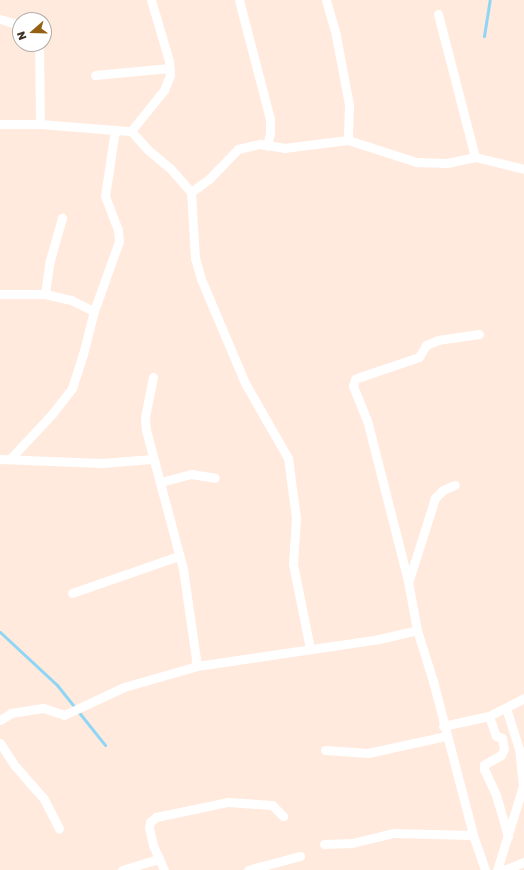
<!DOCTYPE html>
<html>
<head>
<meta charset="utf-8">
<style>
  body { margin:0 }
  #map { position:relative; width:524px; height:870px; overflow:hidden; background:#ffeadd; font-family:"Golos Text",sans-serif }
  div>[style] { position:absolute }
  .stream>* { height:3px; margin:-1.5px; padding:0 1.5px; transform-origin:1.5px; border-radius:1.5px; background:#8ed6f5 }
  .street>* { height:9px; margin:-4.5px; padding:0 4.5px; transform-origin:4.5px; border-radius:4.5px; background:#fff }
  span { translate:-50% -50%; white-space:nowrap; text-align:center; line-height:1.15; -webkit-text-stroke:3px #fff; paint-order:stroke }
  .north { position:absolute; left:12px; top:12px; width:40px; height:40px; box-sizing:border-box; background:#fff; border:1px solid #b2ada9; border-radius:50%; rotate:250deg; font-size:11px; font-weight:700; line-height:16px; text-align:center; color:#3e3129 }
  .north::after { content:''; display:block; margin:auto; width:14px; height:18px; background:#946114; clip-path:polygon(50% 0,100% 100%,50% 72%,0 100%) }
</style>
</head>
<body>
<div id="map">
  <div class="stream">
    <div style="left:484px;top:36px;width:36px;rotate:-81deg"></div>
    <div style="left:0;top:632px;width:78px;rotate:42.9deg"></div>
    <div style="left:57px;top:685px;width:77px;rotate:51.3deg"></div>
  </div>
  <div class="street">
    <div style="left:239px;top:0;width:123px;rotate:75.4deg"></div>
    <div style="left:270px;top:119px;width:14px;rotate:90deg"></div>
    <div style="left:270px;top:133px;width:13px;rotate:103deg"></div>
    <div style="left:326px;top:0;width:37px;rotate:74deg"></div>
    <div style="left:336px;top:36px;width:70px;rotate:79.3deg"></div>
    <div style="left:349px;top:105px;width:35px;rotate:92deg"></div>
    <div style="left:438px;top:14px;width:148px;rotate:75.5deg"></div>
    <div style="left:0;top:19px;width:21px;rotate:17deg"></div>
    <div style="left:95px;top:75px;width:75px;rotate:-5.3deg"></div>
    <div style="left:0;top:124px;width:40px"></div>
    <div style="left:40px;top:124px;width:80px;rotate:-90.7deg"></div>
    <div style="left:115px;top:130px;width:16px;rotate:4deg"></div>
    <div style="left:131px;top:131px;width:24px;rotate:48deg"></div>
    <div style="left:147px;top:149px;width:30px;rotate:40deg"></div>
    <div style="left:170px;top:168px;width:32px;rotate:49deg"></div>
    <div style="left:191px;top:192px;width:66px;rotate:86.5deg"></div>
    <div style="left:195px;top:258px;width:22px;rotate:74deg"></div>
    <div style="left:201px;top:279px;width:113px;rotate:67.1deg"></div>
    <div style="left:245px;top:383px;width:86px;rotate:60.2deg"></div>
    <div style="left:288px;top:458px;width:61px;rotate:82.4deg"></div>
    <div style="left:296px;top:518px;width:46px;rotate:93.7deg"></div>
    <div style="left:293px;top:564px;width:86px;rotate:78.6deg"></div>
    <div style="left:131px;top:131px;width:53px;rotate:-51.2deg"></div>
    <div style="left:164px;top:90px;width:16px;rotate:-68deg"></div>
    <div style="left:170px;top:75px;width:14px;rotate:-94deg"></div>
    <div style="left:169px;top:61px;width:64px;rotate:-106.4deg"></div>
    <div style="left:191px;top:192px;width:22px;rotate:-36deg"></div>
    <div style="left:209px;top:179px;width:42px;rotate:-46deg"></div>
    <div style="left:238px;top:149px;width:23px;rotate:-13deg"></div>
    <div style="left:260px;top:144px;width:24px;rotate:9deg"></div>
    <div style="left:284px;top:148px;width:64px;rotate:-7.1deg"></div>
    <div style="left:348px;top:140px;width:71px;rotate:17.9deg"></div>
    <div style="left:416px;top:162px;width:31px;rotate:2deg"></div>
    <div style="left:447px;top:163px;width:29px;rotate:-12deg"></div>
    <div style="left:475px;top:157px;width:50px;rotate:13.8deg"></div>
    <div style="left:0;top:294px;width:45px"></div>
    <div style="left:45px;top:294px;width:27px;rotate:13deg"></div>
    <div style="left:71px;top:300px;width:25px;rotate:26deg"></div>
    <div style="left:45px;top:294px;width:34px;rotate:-82deg"></div>
    <div style="left:50px;top:260px;width:44px;rotate:-74.1deg"></div>
    <div style="left:479px;top:334px;width:41px;rotate:171.7deg"></div>
    <div style="left:438px;top:340px;width:13px;rotate:157deg"></div>
    <div style="left:426px;top:345px;width:14px;rotate:120deg"></div>
    <div style="left:419px;top:357px;width:62px;rotate:161.3deg"></div>
    <div style="left:360px;top:377px;width:5px;rotate:158deg"></div>
    <div style="left:355px;top:379px;width:7px;rotate:106deg"></div>
    <div style="left:353px;top:386px;width:37px;rotate:68deg"></div>
    <div style="left:367px;top:420px;width:166px;rotate:75.7deg"></div>
    <div style="left:408px;top:581px;width:50px;rotate:79.6deg"></div>
    <div style="left:417px;top:630px;width:53px;rotate:72.6deg"></div>
    <div style="left:433px;top:681px;width:159px;rotate:75.4deg"></div>
    <div style="left:473px;top:835px;width:37px;rotate:71deg"></div>
    <div style="left:153px;top:377px;width:41px;rotate:101.3deg"></div>
    <div style="left:145px;top:417px;width:13px;rotate:86deg"></div>
    <div style="left:146px;top:430px;width:144px;rotate:75.1deg"></div>
    <div style="left:183px;top:569px;width:98px;rotate:81.8deg"></div>
    <div style="left:0;top:459px;width:102px;rotate:2.2deg"></div>
    <div style="left:102px;top:463px;width:50px;rotate:-4.6deg"></div>
    <div style="left:10px;top:459px;width:62px;rotate:-47deg"></div>
    <div style="left:52px;top:414px;width:33px;rotate:-52deg"></div>
    <div style="left:72px;top:388px;width:36px;rotate:-72deg"></div>
    <div style="left:83px;top:354px;width:44px;rotate:-75.7deg"></div>
    <div style="left:94px;top:311px;width:74px;rotate:-70.3deg"></div>
    <div style="left:119px;top:241px;width:11px;rotate:-95deg"></div>
    <div style="left:118px;top:230px;width:36px;rotate:-111deg"></div>
    <div style="left:105px;top:196px;width:67px;rotate:-81.4deg"></div>
    <div style="left:115px;top:130px;width:75px;rotate:-175.4deg"></div>
    <div style="left:161px;top:482px;width:31px;rotate:-15deg"></div>
    <div style="left:191px;top:474px;width:24px;rotate:9deg"></div>
    <div style="left:409px;top:580px;width:86px;rotate:-72.4deg"></div>
    <div style="left:435px;top:498px;width:11px;rotate:-45deg"></div>
    <div style="left:443px;top:490px;width:13px;rotate:-23deg"></div>
    <div style="left:72px;top:593px;width:112px;rotate:-19.2deg"></div>
    <div style="left:489px;top:716px;width:21px;rotate:71deg"></div>
    <div style="left:496px;top:736px;width:6px;rotate:18deg"></div>
    <div style="left:502px;top:738px;width:11px;rotate:80deg"></div>
    <div style="left:504px;top:749px;width:7px;rotate:117deg"></div>
    <div style="left:501px;top:755px;width:20px;rotate:150deg"></div>
    <div style="left:484px;top:765px;width:4px;rotate:90deg"></div>
    <div style="left:484px;top:769px;width:29px;rotate:65deg"></div>
    <div style="left:496px;top:795px;width:43px;rotate:73.7deg"></div>
    <div style="left:0;top:720px;width:13px;rotate:-32deg"></div>
    <div style="left:11px;top:713px;width:32px;rotate:-9deg"></div>
    <div style="left:43px;top:708px;width:22px;rotate:18deg"></div>
    <div style="left:64px;top:715px;width:66px;rotate:-25deg"></div>
    <div style="left:124px;top:687px;width:76px;rotate:-16deg"></div>
    <div style="left:197px;top:666px;width:184px;rotate:-8.4deg"></div>
    <div style="left:379px;top:639px;width:39px;rotate:-13deg"></div>
    <div style="left:443px;top:726px;width:47px;rotate:-12.3deg"></div>
    <div style="left:489px;top:716px;width:39px;rotate:-27deg"></div>
    <div style="left:0;top:743px;width:27px;rotate:57deg"></div>
    <div style="left:15px;top:766px;width:44px;rotate:48.7deg"></div>
    <div style="left:44px;top:799px;width:33px;rotate:63deg"></div>
    <div style="left:325px;top:750px;width:43px;rotate:4deg"></div>
    <div style="left:368px;top:753px;width:80px;rotate:-12.3deg"></div>
    <div style="left:324px;top:844px;width:28px;rotate:-2deg"></div>
    <div style="left:352px;top:843px;width:42px;rotate:-13.7deg"></div>
    <div style="left:393px;top:833px;width:80px;rotate:1.4deg"></div>
    <div style="left:122px;top:870px;width:39px;rotate:-17deg"></div>
    <div style="left:164px;top:870px;width:27px;rotate:-114deg"></div>
    <div style="left:153px;top:845px;width:18px;rotate:-103deg"></div>
    <div style="left:149px;top:827px;width:5px;rotate:-79deg"></div>
    <div style="left:150px;top:822px;width:8px;rotate:-40deg"></div>
    <div style="left:156px;top:817px;width:74px;rotate:-11.8deg"></div>
    <div style="left:228px;top:802px;width:44px;rotate:3.9deg"></div>
    <div style="left:272px;top:805px;width:16px;rotate:45deg"></div>
    <div style="left:248px;top:870px;width:54px;rotate:-15.1deg"></div>
    <div style="left:497px;top:870px;width:88px;rotate:-72.8deg"></div>
    <div style="left:523px;top:786px;width:37px;rotate:-96deg"></div>
    <div style="left:519px;top:749px;width:43px;rotate:-107.6deg"></div>
    <div style="left:504px;top:870px;width:22px;rotate:-22deg"></div>
  </div>
  <div class="north">N</div>
</div>
</body>
</html>
